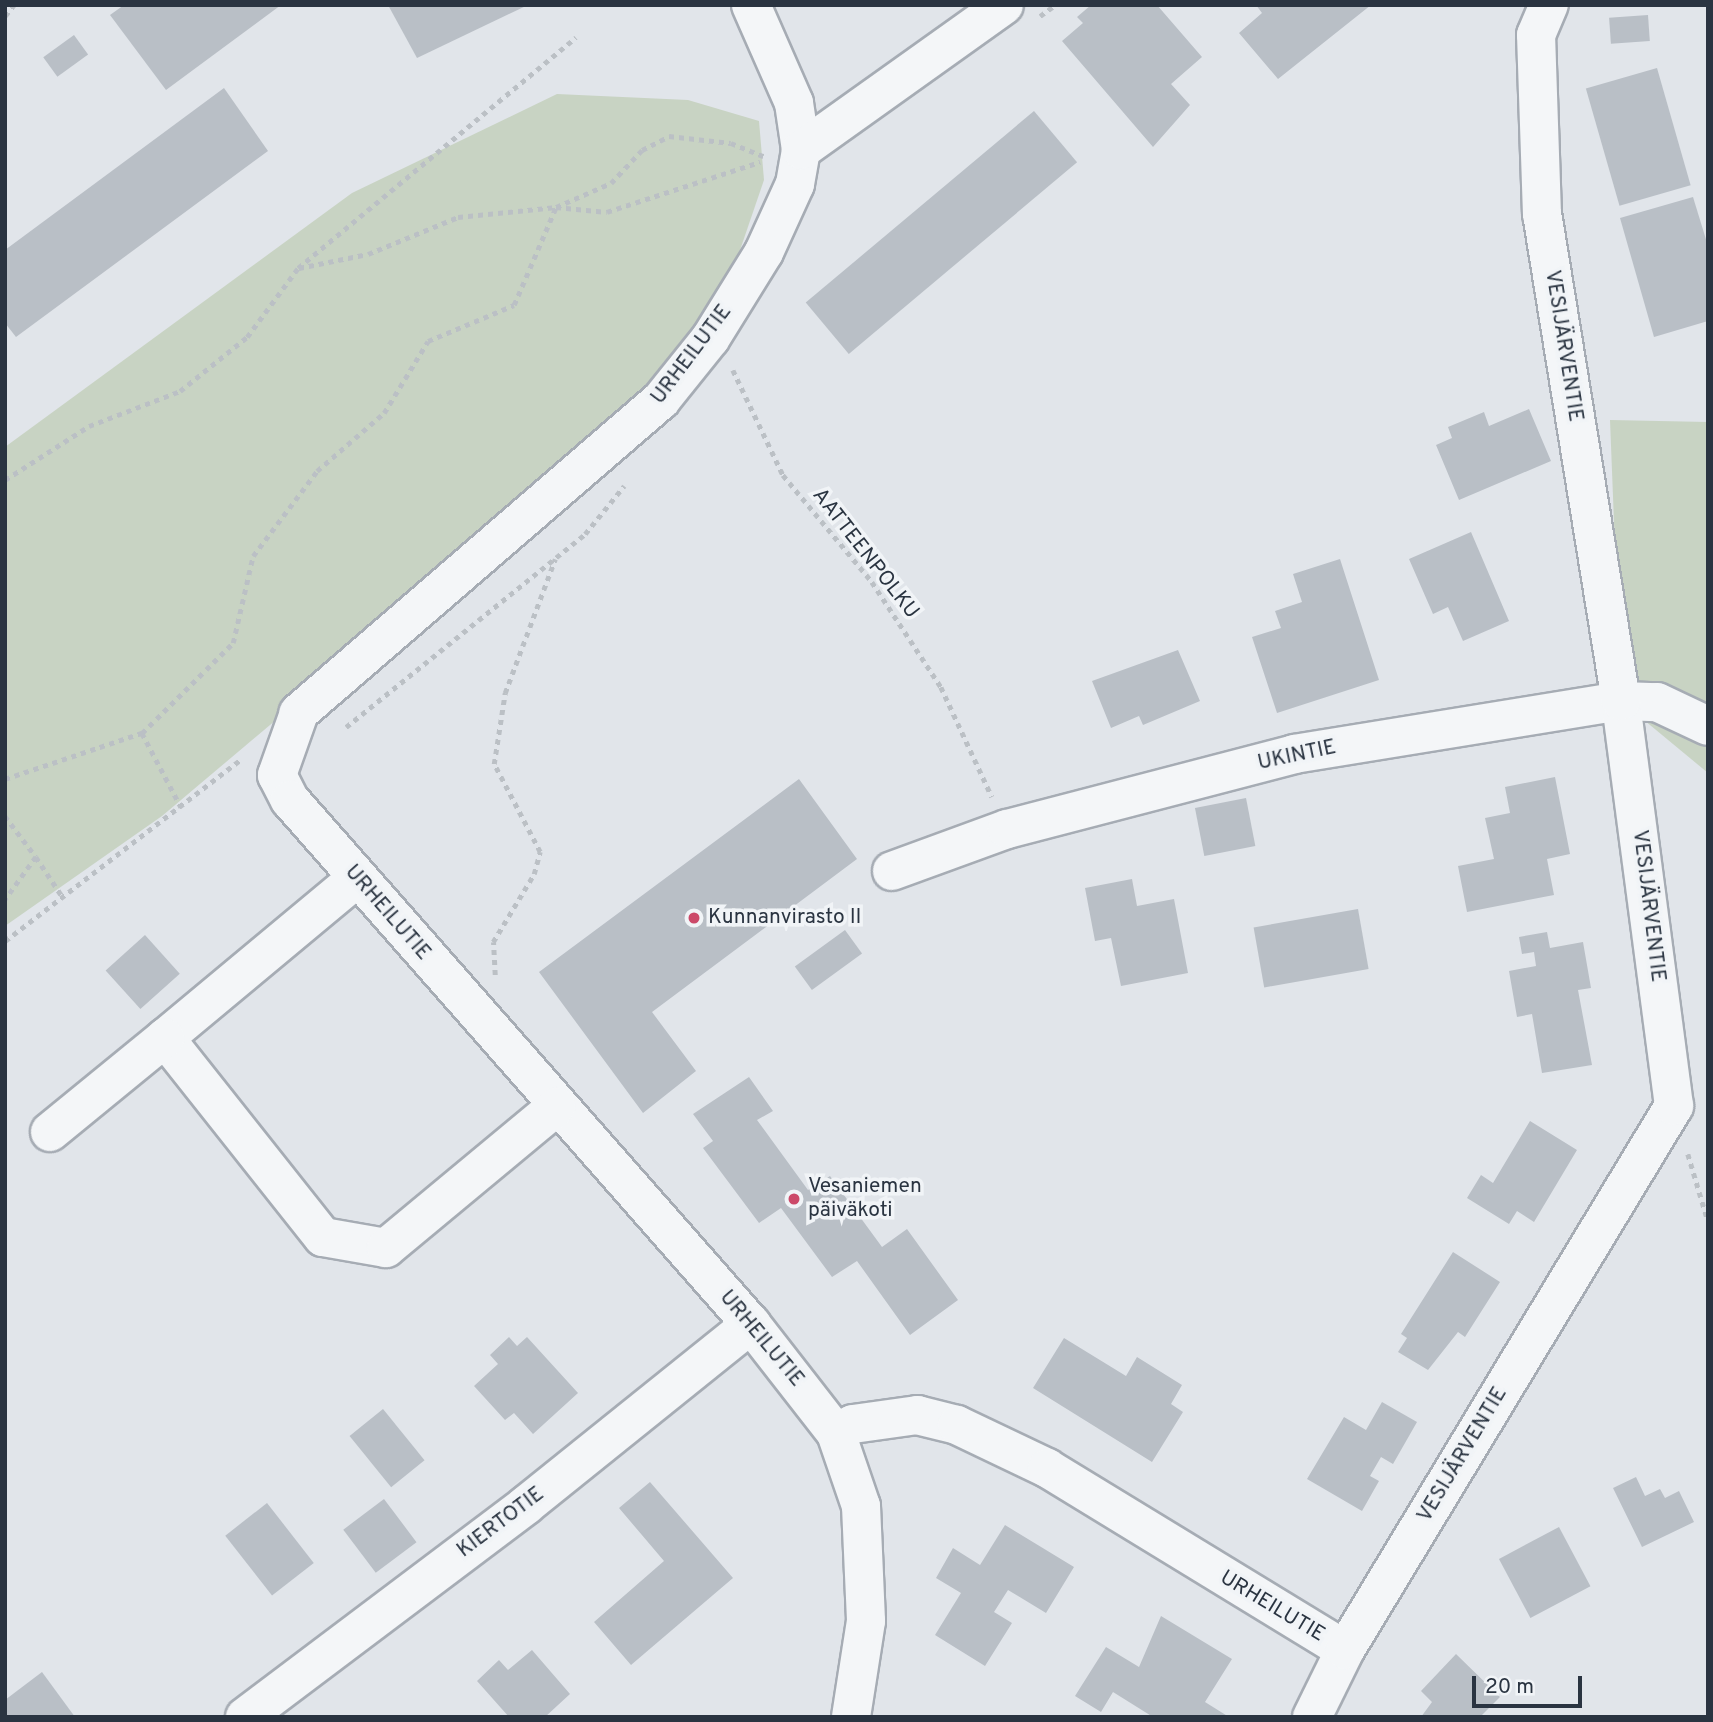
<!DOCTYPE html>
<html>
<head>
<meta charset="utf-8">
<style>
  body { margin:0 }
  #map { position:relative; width:1713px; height:1722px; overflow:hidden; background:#e1e5ea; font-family:Overpass,sans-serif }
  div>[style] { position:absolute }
  .green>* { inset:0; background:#c8d3c3 }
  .building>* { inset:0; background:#b9bfc6; transform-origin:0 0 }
  .path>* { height:4.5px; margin-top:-2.25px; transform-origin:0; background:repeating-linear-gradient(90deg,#bbc0c5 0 5px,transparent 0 10px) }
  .roads { filter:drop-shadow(2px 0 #a6acb4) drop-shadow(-2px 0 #a6acb4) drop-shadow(0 2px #a6acb4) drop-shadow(0 -2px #a6acb4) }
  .minor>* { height:38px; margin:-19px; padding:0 19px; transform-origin:19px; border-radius:19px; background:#f4f6f8 }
  .dots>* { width:19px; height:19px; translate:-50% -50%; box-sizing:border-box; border:4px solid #f1f4f7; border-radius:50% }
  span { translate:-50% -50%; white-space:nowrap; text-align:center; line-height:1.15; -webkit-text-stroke:7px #f1f4f7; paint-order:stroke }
  .street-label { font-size:21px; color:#2a3441 }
  .poi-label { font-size:21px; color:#2a3441 }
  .left { translate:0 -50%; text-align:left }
  .frame { position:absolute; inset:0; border:7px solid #2a3441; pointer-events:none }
  .scale { position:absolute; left:1472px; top:1676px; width:110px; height:32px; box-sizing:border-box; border:4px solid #2a3441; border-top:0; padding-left:9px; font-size:21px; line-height:24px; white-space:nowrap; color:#2a3441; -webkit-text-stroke:5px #f1f4f7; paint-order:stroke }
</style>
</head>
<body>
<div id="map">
  <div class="green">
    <div style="clip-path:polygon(557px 94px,688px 100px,759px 121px,764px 180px,739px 253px,673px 358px,544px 494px,162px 816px,5px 926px,5px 447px,352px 193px)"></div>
    <div style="clip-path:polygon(1610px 420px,1708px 422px,1708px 773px,1621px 701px)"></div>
  </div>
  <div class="building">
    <div style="clip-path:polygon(124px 5px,281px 5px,166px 90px,110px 15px)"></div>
    <div style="clip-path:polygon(388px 5px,528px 5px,417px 58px)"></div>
    <div style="clip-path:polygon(1091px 5px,1157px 5px,1202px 57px,1171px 84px,1190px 105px,1153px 147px,1062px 41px,1083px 23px,1077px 17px)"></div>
    <div style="clip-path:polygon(1256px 5px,1371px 5px,1278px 79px,1239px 33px,1262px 13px)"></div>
    <div style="left:1648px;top:15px;width:26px;height:39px;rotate:86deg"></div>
    <div style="left:74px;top:35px;width:24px;height:38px;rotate:54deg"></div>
    <div style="left:1657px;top:68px;width:122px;height:74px;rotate:74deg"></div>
    <div style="clip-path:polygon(224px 88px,268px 151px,16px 337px,5px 323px,5px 250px)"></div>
    <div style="left:1034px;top:111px;width:67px;height:298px;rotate:50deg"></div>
    <div style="clip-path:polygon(1693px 197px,1708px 246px,1708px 321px,1654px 337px,1620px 218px)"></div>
    <div style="clip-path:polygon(1529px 409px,1551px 461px,1459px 500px,1436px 445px,1452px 438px,1448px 427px,1484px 412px,1489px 426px)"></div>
    <div style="clip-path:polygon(1471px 532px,1509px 621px,1463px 641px,1448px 607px,1433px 614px,1409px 559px)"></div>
    <div style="clip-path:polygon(1340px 559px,1379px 680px,1277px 713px,1252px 637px,1281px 628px,1275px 611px,1302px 602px,1293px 574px)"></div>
    <div style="clip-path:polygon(1178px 650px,1200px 701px,1143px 725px,1139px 716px,1111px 728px,1092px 681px)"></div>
    <div style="clip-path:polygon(1555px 777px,1570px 854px,1547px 859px,1554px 895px,1467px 912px,1458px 866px,1494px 859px,1485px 818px,1510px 813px,1505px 787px)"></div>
    <div style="clip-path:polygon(799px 779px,857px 859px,652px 1012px,696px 1071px,643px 1113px,539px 972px)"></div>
    <div style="left:1246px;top:798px;width:49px;height:52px;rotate:79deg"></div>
    <div style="clip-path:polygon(1132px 879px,1137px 906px,1174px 899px,1188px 973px,1121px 986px,1111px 938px,1095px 941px,1085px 888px)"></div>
    <div style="left:1358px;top:909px;width:61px;height:106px;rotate:80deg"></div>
    <div style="left:845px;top:930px;width:29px;height:62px;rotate:54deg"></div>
    <div style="clip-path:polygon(1547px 932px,1550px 948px,1583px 942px,1591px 988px,1578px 990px,1592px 1065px,1542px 1073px,1532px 1014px,1517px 1017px,1509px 971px,1536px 966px,1534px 952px,1522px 954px,1519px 937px)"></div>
    <div style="left:145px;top:935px;width:52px;height:53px;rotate:48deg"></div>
    <div style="clip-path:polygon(749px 1077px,773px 1111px,757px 1120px,808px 1190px,830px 1176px,882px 1247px,907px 1229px,958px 1300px,910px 1335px,857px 1261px,832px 1277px,781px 1208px,759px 1223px,703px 1148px,713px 1141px,693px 1114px)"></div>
    <div style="clip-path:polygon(1530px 1121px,1577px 1150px,1534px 1222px,1517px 1211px,1509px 1224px,1467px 1198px,1481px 1175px,1493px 1183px)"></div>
    <div style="clip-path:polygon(1453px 1252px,1500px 1282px,1465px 1337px,1458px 1332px,1428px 1370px,1398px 1352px,1407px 1338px,1401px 1334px)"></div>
    <div style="clip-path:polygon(509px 1337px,517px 1346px,527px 1337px,578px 1393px,533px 1434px,514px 1413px,505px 1420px,474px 1386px,498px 1364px,490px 1355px)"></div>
    <div style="clip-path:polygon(1064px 1338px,1126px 1376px,1137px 1357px,1182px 1385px,1171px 1404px,1183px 1412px,1152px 1462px,1033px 1388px)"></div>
    <div style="clip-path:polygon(1382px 1402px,1417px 1422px,1393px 1464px,1381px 1457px,1370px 1476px,1379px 1481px,1362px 1511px,1307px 1479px,1344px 1417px,1366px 1430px)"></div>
    <div style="left:383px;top:1409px;width:66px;height:43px;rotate:51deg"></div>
    <div style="clip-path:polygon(1636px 1477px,1645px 1496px,1660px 1489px,1665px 1498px,1679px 1491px,1694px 1522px,1642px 1547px,1613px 1488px)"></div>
    <div style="clip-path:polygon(650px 1482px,733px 1578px,631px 1665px,594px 1622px,664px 1561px,619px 1508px)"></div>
    <div style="left:384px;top:1499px;width:54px;height:51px;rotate:53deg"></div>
    <div style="left:267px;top:1503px;width:76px;height:53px;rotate:52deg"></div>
    <div style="clip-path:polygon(1005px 1525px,1074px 1567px,1046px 1613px,1008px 1590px,994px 1612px,1012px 1623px,985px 1666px,935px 1635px,961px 1593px,936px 1578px,953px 1548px,980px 1565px)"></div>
    <div style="left:1559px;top:1527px;width:67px;height:68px;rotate:62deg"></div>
    <div style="clip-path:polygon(1161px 1616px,1232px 1659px,1205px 1702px,1229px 1717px,1153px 1717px,1113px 1692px,1101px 1712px,1075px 1696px,1106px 1647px,1139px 1667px)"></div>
    <div style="clip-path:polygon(532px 1650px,570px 1694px,545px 1717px,509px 1717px,477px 1681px,499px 1660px,508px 1670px)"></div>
    <div style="clip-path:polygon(1456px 1654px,1500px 1697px,1480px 1717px,1421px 1717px,1432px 1702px,1421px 1691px)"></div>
    <div style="clip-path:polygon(42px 1672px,75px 1717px,5px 1717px,5px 1700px)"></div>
  </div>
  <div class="path">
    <div style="left:5px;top:16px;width:14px;rotate:-51deg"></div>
    <div style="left:1040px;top:16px;width:19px;rotate:-36deg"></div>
    <div style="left:299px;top:268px;width:70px;rotate:-11.5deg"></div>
    <div style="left:368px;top:254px;width:97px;rotate:-22.3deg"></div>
    <div style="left:458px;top:217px;width:99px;rotate:-5.8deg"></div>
    <div style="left:556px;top:207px;width:60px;rotate:-23.6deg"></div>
    <div style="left:611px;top:183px;width:45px;rotate:-46.8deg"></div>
    <div style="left:642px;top:150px;width:30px;rotate:-27deg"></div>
    <div style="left:669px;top:136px;width:62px;rotate:6.4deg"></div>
    <div style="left:731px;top:143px;width:35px;rotate:22deg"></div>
    <div style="left:733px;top:370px;width:116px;rotate:64.5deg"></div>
    <div style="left:783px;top:475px;width:139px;rotate:50.2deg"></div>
    <div style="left:872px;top:582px;width:126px;rotate:56.7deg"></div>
    <div style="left:941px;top:687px;width:121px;rotate:65.1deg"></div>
    <div style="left:5px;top:480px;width:100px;rotate:-32.7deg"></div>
    <div style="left:89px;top:426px;width:97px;rotate:-21deg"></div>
    <div style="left:180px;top:391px;width:86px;rotate:-38.9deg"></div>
    <div style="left:247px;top:337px;width:86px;rotate:-53.5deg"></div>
    <div style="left:298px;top:268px;width:361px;rotate:-39.7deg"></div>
    <div style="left:346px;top:727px;width:307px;rotate:-38.9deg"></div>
    <div style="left:585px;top:534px;width:62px;rotate:-50.9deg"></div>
    <div style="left:142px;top:733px;width:84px;rotate:62.2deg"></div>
    <div style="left:5px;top:779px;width:145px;rotate:-18.6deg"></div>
    <div style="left:142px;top:733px;width:128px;rotate:-44.7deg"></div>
    <div style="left:233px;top:643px;width:89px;rotate:-77.1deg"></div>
    <div style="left:253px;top:556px;width:106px;rotate:-53deg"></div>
    <div style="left:317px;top:471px;width:89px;rotate:-40.9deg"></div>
    <div style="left:384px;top:413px;width:84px;rotate:-58.6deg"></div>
    <div style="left:428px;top:341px;width:93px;rotate:-22.7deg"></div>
    <div style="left:514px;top:305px;width:107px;rotate:-66.8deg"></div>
    <div style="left:556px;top:207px;width:51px;rotate:5.6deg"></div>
    <div style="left:607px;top:212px;width:161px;rotate:-18.1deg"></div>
    <div style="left:5px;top:816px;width:51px;rotate:52.9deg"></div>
    <div style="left:36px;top:857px;width:53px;rotate:125.8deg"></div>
    <div style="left:36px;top:857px;width:47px;rotate:56.3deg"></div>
    <div style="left:5px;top:941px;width:298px;rotate:-37.6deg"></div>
    <div style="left:495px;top:975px;width:33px;rotate:-93deg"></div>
    <div style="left:493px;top:942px;width:79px;rotate:-58.9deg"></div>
    <div style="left:534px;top:874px;width:23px;rotate:-75deg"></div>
    <div style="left:540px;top:852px;width:99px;rotate:-117.6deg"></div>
    <div style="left:494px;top:764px;width:72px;rotate:-81.2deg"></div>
    <div style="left:505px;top:693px;width:143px;rotate:-69.5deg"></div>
    <div style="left:1688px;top:1154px;width:70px;rotate:73.4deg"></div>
  </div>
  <div class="roads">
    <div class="minor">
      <div style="left:751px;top:5px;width:107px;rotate:66.3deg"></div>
      <div style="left:794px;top:103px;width:48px;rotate:81.5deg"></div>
      <div style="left:801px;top:150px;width:35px;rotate:100deg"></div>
      <div style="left:795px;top:184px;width:75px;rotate:114.5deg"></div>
      <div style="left:764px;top:252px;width:102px;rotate:121.8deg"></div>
      <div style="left:710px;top:339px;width:78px;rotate:128.8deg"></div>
      <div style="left:661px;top:400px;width:479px;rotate:139.2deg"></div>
      <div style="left:299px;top:713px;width:66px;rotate:109.5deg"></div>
      <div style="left:277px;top:775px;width:28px;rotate:63deg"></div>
      <div style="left:290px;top:800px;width:698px;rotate:48.66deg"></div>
      <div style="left:751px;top:1324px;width:138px;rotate:52.1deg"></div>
      <div style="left:836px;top:1433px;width:19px;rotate:-28deg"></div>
      <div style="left:853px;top:1424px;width:65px;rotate:-8deg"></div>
      <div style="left:917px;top:1415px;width:41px;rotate:14deg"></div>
      <div style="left:957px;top:1425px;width:100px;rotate:25.5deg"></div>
      <div style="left:1047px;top:1468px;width:349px;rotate:31.4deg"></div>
      <div style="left:801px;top:150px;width:249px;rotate:-35.5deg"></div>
      <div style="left:892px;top:871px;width:122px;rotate:-20.1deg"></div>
      <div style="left:1007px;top:829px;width:297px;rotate:-14.6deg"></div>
      <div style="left:1294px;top:754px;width:331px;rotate:-9.2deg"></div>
      <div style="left:1621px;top:701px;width:36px;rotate:2deg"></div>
      <div style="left:1657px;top:702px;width:56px;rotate:25.2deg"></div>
      <div style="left:357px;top:878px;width:250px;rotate:140.2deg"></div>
      <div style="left:165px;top:1038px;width:254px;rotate:51.6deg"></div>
      <div style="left:323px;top:1237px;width:64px;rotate:9.9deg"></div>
      <div style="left:386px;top:1248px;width:221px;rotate:-39.7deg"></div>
      <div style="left:50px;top:1132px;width:149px;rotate:-39.3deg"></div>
      <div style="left:836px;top:1433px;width:77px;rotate:71.1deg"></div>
      <div style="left:861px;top:1506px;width:115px;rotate:87.5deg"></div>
      <div style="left:866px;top:1621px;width:97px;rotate:98.9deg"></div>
      <div style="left:245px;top:1717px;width:352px;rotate:-37deg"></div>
      <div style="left:526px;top:1505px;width:289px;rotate:-38.8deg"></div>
      <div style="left:1312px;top:1717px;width:75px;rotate:-63.8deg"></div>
      <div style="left:1345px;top:1650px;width:636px;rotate:-58.84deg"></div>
      <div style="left:1674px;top:1106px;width:408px;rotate:-97.5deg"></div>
      <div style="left:1621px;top:701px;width:492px;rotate:-99.2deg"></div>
      <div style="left:1542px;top:215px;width:180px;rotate:-91.9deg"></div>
      <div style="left:1536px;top:35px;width:33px;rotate:-67deg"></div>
    </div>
  </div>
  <div class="dots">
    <div style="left:694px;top:918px;background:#cc4969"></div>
    <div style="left:794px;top:1199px;background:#cc4969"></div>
  </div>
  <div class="street-label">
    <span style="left:1563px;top:346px;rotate:81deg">VESIJÄRVENTIE</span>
    <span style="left:692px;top:355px;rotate:-53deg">URHEILUTIE</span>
    <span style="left:865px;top:554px;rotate:52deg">AATTEENPOLKU</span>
    <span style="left:1297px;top:756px;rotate:-12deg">UKINTIE</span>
    <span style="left:1648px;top:906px;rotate:83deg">VESIJÄRVENTIE</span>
    <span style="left:387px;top:913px;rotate:49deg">URHEILUTIE</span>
    <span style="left:761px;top:1339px;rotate:50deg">URHEILUTIE</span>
    <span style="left:1463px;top:1455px;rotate:-59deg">VESIJÄRVENTIE</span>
    <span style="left:501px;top:1523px;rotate:-37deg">KIERTOTIE</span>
    <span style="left:1272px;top:1607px;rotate:31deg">URHEILUTIE</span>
  </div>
  <div class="poi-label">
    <span class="left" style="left:708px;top:918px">Kunnanvirasto II</span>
    <span class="left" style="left:808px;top:1199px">Vesaniemen<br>päiväkoti</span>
  </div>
  <div class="frame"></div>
  <div class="scale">20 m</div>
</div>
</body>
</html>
